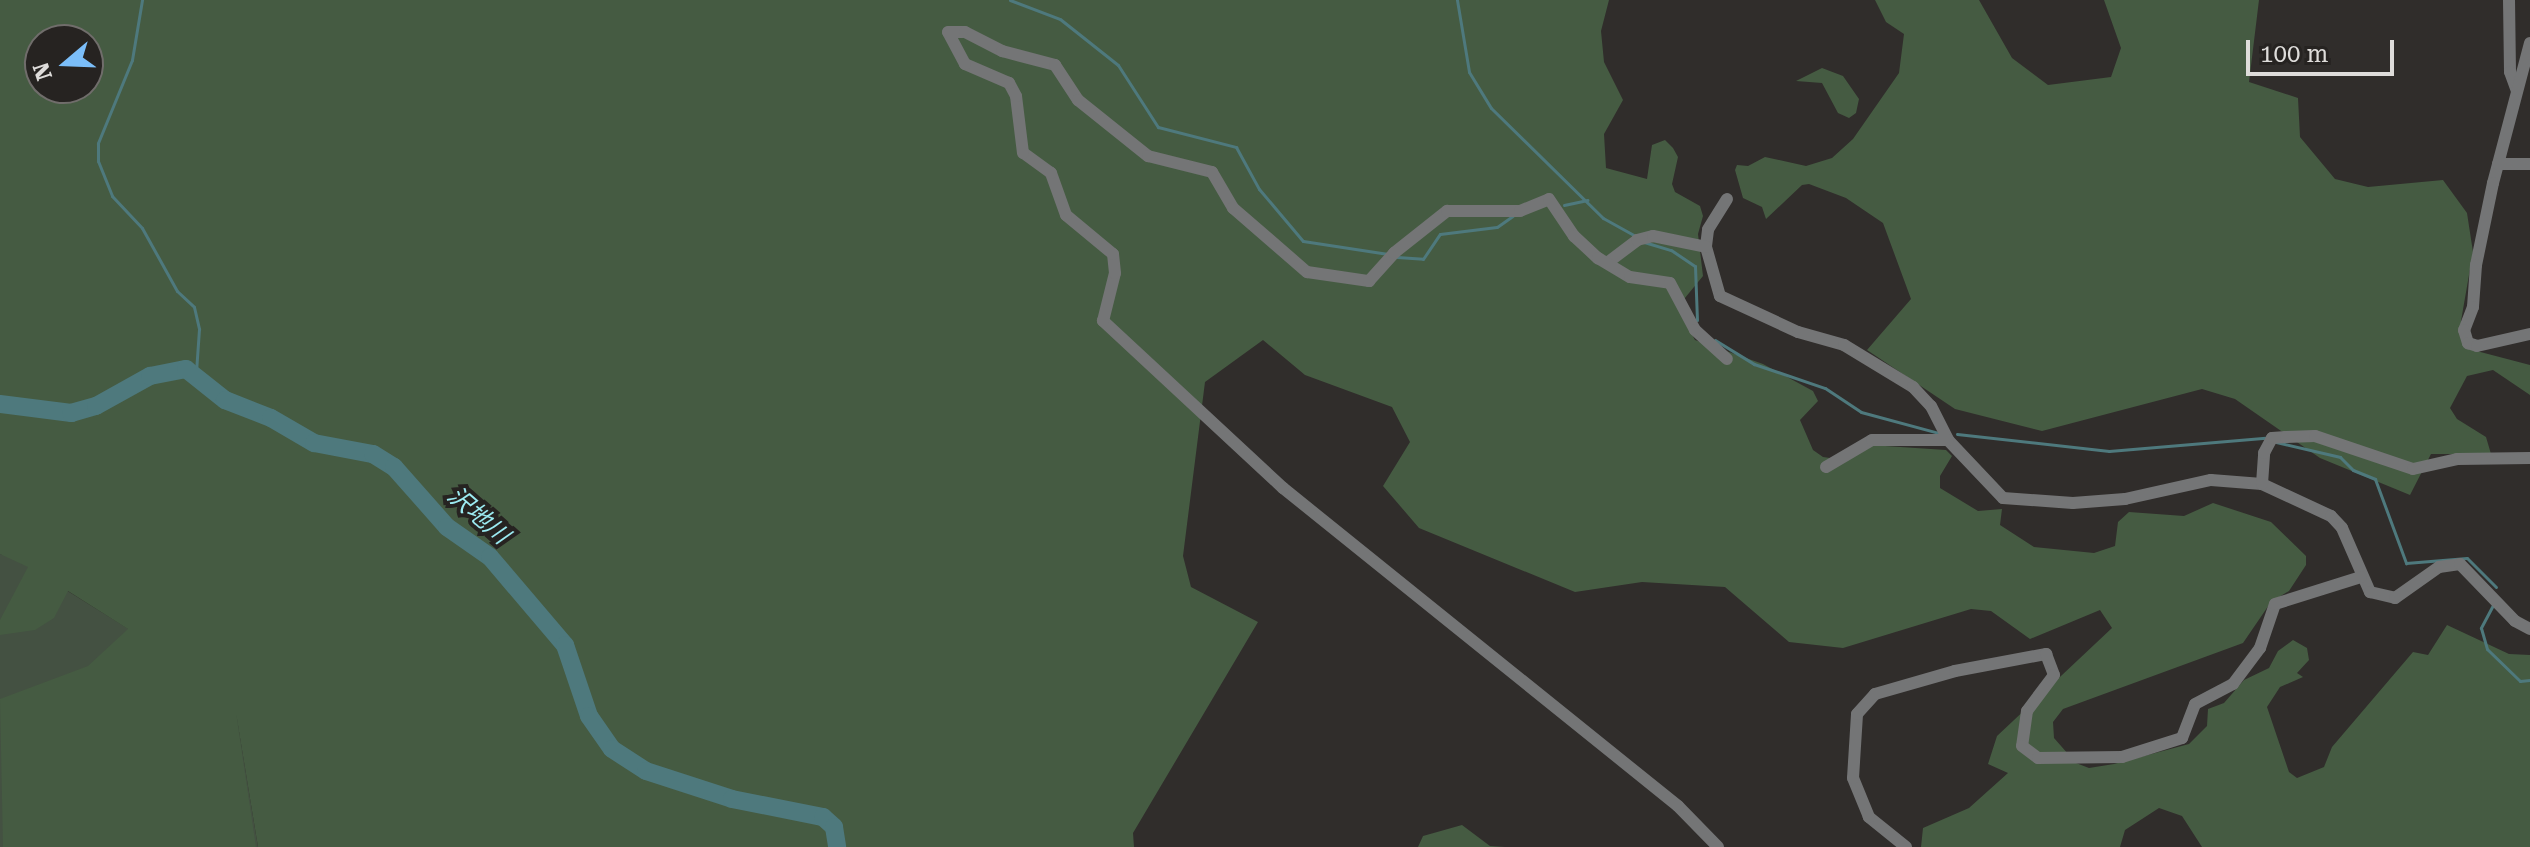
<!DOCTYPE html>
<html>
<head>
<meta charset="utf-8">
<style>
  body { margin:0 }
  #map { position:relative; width:2530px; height:847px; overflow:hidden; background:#302d2b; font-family:"Roboto Serif","Noto Sans JP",serif }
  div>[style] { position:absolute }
  .green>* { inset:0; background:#445142 }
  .forest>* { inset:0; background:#455b42 }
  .stream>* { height:3px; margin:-1.5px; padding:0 1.5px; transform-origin:1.5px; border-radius:1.5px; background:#4e797d }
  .river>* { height:18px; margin:-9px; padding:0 9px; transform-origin:9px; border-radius:9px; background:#4e797d }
  .minor>* { height:12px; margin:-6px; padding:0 6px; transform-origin:6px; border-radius:6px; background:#747576 }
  span { translate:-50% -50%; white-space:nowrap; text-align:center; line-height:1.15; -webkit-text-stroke:8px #262321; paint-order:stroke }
  .water-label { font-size:24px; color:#9cebf2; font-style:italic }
  .north { position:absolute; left:24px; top:24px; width:80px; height:80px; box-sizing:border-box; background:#262321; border:2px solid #706d6b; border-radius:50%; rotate:251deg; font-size:22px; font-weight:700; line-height:32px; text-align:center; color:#dedcda }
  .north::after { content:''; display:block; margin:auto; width:28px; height:36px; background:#7bbef9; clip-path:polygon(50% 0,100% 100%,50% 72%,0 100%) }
  .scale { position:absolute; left:2246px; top:40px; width:148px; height:36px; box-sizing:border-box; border:4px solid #dedcda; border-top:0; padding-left:10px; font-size:24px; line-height:28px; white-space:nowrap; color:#dedcda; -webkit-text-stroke:6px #262321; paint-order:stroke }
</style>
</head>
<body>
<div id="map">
  <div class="green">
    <div style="clip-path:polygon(0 554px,13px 557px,233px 694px,258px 847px,0 847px)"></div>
  </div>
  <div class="forest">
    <div style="clip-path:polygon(evenodd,0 0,1609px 0,1601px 31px,1604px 62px,1623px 100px,1604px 134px,1606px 168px,1647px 179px,1652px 145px,1665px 140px,1673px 148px,1678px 157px,1672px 184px,1675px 192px,1700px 206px,1703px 216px,1698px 234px,1703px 276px,1680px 304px,1689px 329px,1695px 340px,1763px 364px,1813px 391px,1818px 401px,1800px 420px,1813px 450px,1823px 457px,1844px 460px,1870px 445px,1946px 450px,1952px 456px,1940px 476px,1940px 488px,1978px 511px,2002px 509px,2000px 525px,2034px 547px,2094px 553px,2115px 546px,2118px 522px,2129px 512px,2184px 516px,2213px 503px,2271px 522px,2306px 556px,2306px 565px,2289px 591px,2271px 602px,2243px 643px,2063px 709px,2053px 722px,2054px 738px,2076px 763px,2089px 768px,2114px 764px,2189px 744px,2207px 726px,2208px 709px,2224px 703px,2244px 680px,2269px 668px,2278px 651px,2293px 640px,2307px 648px,2309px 660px,2297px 673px,2303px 677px,2280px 687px,2267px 707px,2289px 772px,2297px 778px,2324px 767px,2332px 747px,2413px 652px,2428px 655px,2447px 625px,2509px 654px,2530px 655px,2530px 847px,2202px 847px,2182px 816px,2159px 808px,2125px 830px,2120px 847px,1921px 847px,1923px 828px,1969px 808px,2008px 773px,1988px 764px,1997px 736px,2112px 628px,2100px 610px,2030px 639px,1991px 611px,1971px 609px,1843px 648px,1789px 642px,1725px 587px,1642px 582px,1575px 592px,1419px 528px,1383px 486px,1410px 442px,1392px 407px,1305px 375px,1263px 340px,1205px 382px,1183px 556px,1191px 587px,1258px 622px,1133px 833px,1134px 847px,258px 847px,236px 713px,256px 847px,3px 847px,0 699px,88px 666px,128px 629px,68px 591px,54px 618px,35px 630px,0 635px,0 620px,28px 567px,0 554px,0 0,40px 40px,88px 40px,88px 88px,40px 88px,40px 40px)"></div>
    <div style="clip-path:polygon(1875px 0,1979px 0,2012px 58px,2048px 85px,2111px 77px,2121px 48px,2104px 0,2259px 0,2249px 82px,2298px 98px,2300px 137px,2335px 179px,2368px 187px,2443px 180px,2467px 213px,2473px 252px,2461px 321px,2469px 349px,2530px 365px,2530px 395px,2493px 370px,2467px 376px,2450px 408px,2457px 419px,2486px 437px,2491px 454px,2431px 454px,2410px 495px,2320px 458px,2235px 399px,2202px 389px,2042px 431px,1955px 409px,1867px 350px,1911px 299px,1883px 223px,1846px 198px,1809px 184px,1802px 185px,1766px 219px,1762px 207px,1743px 198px,1735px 170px,1737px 165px,1748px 166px,1765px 157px,1806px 166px,1832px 158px,1853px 139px,1899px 73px,1904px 34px,1886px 22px)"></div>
    <div style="clip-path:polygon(1822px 68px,1843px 76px,1859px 99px,1856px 113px,1849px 118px,1838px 113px,1822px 83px,1796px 81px)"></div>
    <div style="clip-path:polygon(1462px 825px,1490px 846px,1505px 847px,1418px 847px,1423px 836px)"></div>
  </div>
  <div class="stream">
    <div style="left:142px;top:0;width:61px;rotate:99.5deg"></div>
    <div style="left:132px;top:60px;width:90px;rotate:112.3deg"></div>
    <div style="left:98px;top:143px;width:18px;rotate:90deg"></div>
    <div style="left:98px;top:161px;width:38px;rotate:68deg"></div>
    <div style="left:112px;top:196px;width:44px;rotate:46.8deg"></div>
    <div style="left:142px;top:228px;width:72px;rotate:60.9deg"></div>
    <div style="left:177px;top:291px;width:23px;rotate:43deg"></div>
    <div style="left:194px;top:307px;width:23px;rotate:77deg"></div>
    <div style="left:199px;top:329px;width:43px;rotate:94deg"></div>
    <div style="left:1010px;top:0;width:53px;rotate:20.8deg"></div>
    <div style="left:1060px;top:19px;width:74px;rotate:38.4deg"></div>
    <div style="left:1118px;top:65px;width:74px;rotate:57.2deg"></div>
    <div style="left:1158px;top:127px;width:81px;rotate:14.4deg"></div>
    <div style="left:1236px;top:147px;width:48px;rotate:61.3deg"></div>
    <div style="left:1259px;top:189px;width:68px;rotate:49.8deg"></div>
    <div style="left:1303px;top:241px;width:86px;rotate:8.7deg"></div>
    <div style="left:1457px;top:0;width:73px;rotate:80.5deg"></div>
    <div style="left:1469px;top:72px;width:42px;rotate:58.6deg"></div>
    <div style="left:1491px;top:108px;width:157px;rotate:44.5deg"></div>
    <div style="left:1603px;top:218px;width:35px;rotate:29deg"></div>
    <div style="left:1564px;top:205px;width:24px;rotate:-12deg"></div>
    <div style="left:1644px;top:242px;width:28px;rotate:17deg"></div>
    <div style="left:1671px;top:250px;width:29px;rotate:34deg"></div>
    <div style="left:1695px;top:266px;width:54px;rotate:87.9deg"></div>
    <div style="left:1397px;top:257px;width:26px;rotate:4deg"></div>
    <div style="left:1423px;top:259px;width:30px;rotate:-56deg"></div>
    <div style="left:1440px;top:234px;width:57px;rotate:-7deg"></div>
    <div style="left:1497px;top:227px;width:19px;rotate:-35deg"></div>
    <div style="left:1715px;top:340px;width:46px;rotate:31.6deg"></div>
    <div style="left:1754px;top:364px;width:75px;rotate:18.7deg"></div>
    <div style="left:1825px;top:388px;width:43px;rotate:33.7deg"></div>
    <div style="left:1861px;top:412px;width:81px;rotate:15.1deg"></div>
    <div style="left:1957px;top:434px;width:153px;rotate:6.4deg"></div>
    <div style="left:2109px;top:451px;width:157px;rotate:-4.8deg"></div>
    <div style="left:2276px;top:442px;width:66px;rotate:13.2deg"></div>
    <div style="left:2340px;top:457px;width:18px;rotate:45deg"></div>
    <div style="left:2353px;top:470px;width:24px;rotate:22deg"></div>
    <div style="left:2375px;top:479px;width:90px;rotate:69.7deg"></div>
    <div style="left:2406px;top:563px;width:61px;rotate:-4.7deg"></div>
    <div style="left:2467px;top:558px;width:41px;rotate:45deg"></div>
    <div style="left:2493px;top:605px;width:26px;rotate:118deg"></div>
    <div style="left:2481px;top:628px;width:22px;rotate:74deg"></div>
    <div style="left:2487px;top:649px;width:46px;rotate:44.1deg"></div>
    <div style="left:2520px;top:681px;width:10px;rotate:-6deg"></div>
  </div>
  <div class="river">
    <div style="left:0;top:404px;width:72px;rotate:7.2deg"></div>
    <div style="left:71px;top:413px;width:26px;rotate:-16deg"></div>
    <div style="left:96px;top:406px;width:62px;rotate:-29.1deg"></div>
    <div style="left:150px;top:376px;width:37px;rotate:-11deg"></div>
    <div style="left:186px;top:369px;width:50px;rotate:38.5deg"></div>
    <div style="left:225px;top:400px;width:49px;rotate:21.4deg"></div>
    <div style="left:271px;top:418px;width:50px;rotate:30.2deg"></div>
    <div style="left:314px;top:443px;width:60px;rotate:10.6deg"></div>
    <div style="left:373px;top:454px;width:25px;rotate:32deg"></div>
    <div style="left:394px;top:467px;width:80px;rotate:48.5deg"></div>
    <div style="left:447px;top:527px;width:52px;rotate:34.9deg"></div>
    <div style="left:490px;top:557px;width:116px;rotate:49.6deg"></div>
    <div style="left:565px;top:645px;width:75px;rotate:71.3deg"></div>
    <div style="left:589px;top:716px;width:40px;rotate:55.1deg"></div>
    <div style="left:612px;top:749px;width:40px;rotate:32.9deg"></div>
    <div style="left:646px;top:771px;width:90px;rotate:18deg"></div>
    <div style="left:732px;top:799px;width:93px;rotate:11.2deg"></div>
    <div style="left:823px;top:817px;width:15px;rotate:42deg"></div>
    <div style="left:834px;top:827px;width:20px;rotate:81deg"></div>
  </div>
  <div class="minor">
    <div style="left:2509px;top:0;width:72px;rotate:89.2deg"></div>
    <div style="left:2510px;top:72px;width:20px;rotate:70deg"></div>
    <div style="left:2530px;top:43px;width:145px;rotate:104.8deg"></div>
    <div style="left:2493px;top:183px;width:84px;rotate:101.7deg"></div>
    <div style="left:2476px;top:265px;width:42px;rotate:94.1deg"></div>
    <div style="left:2473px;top:307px;width:25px;rotate:111deg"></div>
    <div style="left:2464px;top:330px;width:14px;rotate:73deg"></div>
    <div style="left:2468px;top:343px;width:9px;rotate:18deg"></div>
    <div style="left:2477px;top:346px;width:54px;rotate:-12.8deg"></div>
    <div style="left:2498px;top:164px;width:32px"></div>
    <div style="left:1727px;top:199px;width:36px;rotate:122deg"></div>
    <div style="left:1708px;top:230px;width:17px;rotate:97deg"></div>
    <div style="left:1706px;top:247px;width:51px;rotate:74.1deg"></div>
    <div style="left:1720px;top:296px;width:86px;rotate:24.8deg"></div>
    <div style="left:1798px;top:332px;width:48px;rotate:15.8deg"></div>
    <div style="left:1844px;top:345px;width:81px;rotate:31.3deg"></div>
    <div style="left:1913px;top:387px;width:26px;rotate:47deg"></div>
    <div style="left:1931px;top:406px;width:38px;rotate:63deg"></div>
    <div style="left:1948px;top:440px;width:80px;rotate:46.5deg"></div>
    <div style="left:2003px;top:498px;width:70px;rotate:4.1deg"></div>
    <div style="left:2073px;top:503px;width:52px;rotate:-4.4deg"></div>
    <div style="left:2125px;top:499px;width:88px;rotate:-12.5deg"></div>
    <div style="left:2211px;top:480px;width:51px;rotate:4.5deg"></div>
    <div style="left:2262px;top:484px;width:76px;rotate:24.9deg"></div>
    <div style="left:2331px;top:516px;width:16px;rotate:47deg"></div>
    <div style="left:2342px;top:528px;width:70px;rotate:66.4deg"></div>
    <div style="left:2370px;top:592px;width:26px;rotate:13deg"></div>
    <div style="left:2395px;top:598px;width:54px;rotate:-35.2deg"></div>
    <div style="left:2439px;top:567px;width:21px;rotate:-8deg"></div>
    <div style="left:2460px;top:564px;width:79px;rotate:46deg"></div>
    <div style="left:2515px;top:621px;width:17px;rotate:28deg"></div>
    <div style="left:1607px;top:263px;width:38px;rotate:-37deg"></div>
    <div style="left:1637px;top:240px;width:16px;rotate:-14deg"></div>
    <div style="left:1653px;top:236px;width:54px;rotate:11.7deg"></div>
    <div style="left:1826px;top:467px;width:53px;rotate:-30.4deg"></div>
    <div style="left:1872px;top:440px;width:76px"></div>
    <div style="left:2262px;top:484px;width:31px;rotate:-86deg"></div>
    <div style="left:2264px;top:453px;width:17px;rotate:-62deg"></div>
    <div style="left:2272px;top:438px;width:14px;rotate:-4deg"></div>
    <div style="left:2286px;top:437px;width:29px;rotate:-2deg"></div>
    <div style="left:2315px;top:436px;width:103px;rotate:18.6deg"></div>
    <div style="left:2413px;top:469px;width:45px;rotate:-12.8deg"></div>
    <div style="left:2457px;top:459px;width:73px;rotate:-0.8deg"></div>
    <div style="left:1718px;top:847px;width:57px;rotate:-134.3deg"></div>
    <div style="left:1678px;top:806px;width:507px;rotate:-141.16deg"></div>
    <div style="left:1283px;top:488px;width:246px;rotate:-137.1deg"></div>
    <div style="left:1103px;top:321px;width:49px;rotate:-76deg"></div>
    <div style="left:1115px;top:273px;width:19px;rotate:-96deg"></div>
    <div style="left:1113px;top:254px;width:61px;rotate:-140.3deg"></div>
    <div style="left:1066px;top:215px;width:45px;rotate:-109.7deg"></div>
    <div style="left:1051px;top:173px;width:34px;rotate:-144deg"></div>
    <div style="left:1023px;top:153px;width:57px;rotate:-97deg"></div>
    <div style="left:1016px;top:96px;width:15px;rotate:-118deg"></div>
    <div style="left:1009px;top:83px;width:48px;rotate:-156.6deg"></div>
    <div style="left:965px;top:64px;width:36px;rotate:-118deg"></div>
    <div style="left:948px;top:32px;width:17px"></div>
    <div style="left:965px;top:32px;width:42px;rotate:27.2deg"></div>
    <div style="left:1002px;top:51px;width:55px;rotate:14.8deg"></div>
    <div style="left:1055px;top:65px;width:42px;rotate:56.7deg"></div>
    <div style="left:1078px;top:100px;width:90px;rotate:38.7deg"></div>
    <div style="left:1148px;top:156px;width:66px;rotate:14deg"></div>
    <div style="left:1212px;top:172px;width:42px;rotate:59.7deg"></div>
    <div style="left:1233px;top:208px;width:98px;rotate:40.9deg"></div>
    <div style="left:1307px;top:272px;width:63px;rotate:8.3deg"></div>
    <div style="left:1369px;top:281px;width:38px;rotate:-48deg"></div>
    <div style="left:1394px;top:253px;width:68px;rotate:-38.4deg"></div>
    <div style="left:1447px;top:211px;width:73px"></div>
    <div style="left:1520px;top:211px;width:31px;rotate:-22deg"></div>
    <div style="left:1549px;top:199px;width:45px;rotate:56deg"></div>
    <div style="left:1574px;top:236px;width:33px;rotate:43deg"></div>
    <div style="left:1598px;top:258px;width:37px;rotate:31deg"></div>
    <div style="left:1630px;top:277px;width:40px;rotate:8.5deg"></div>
    <div style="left:1670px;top:283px;width:53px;rotate:62deg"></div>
    <div style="left:1695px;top:330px;width:43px;rotate:42.2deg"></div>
    <div style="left:1906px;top:847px;width:48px;rotate:-141deg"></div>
    <div style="left:1869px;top:817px;width:42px;rotate:-112.3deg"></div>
    <div style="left:1853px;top:778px;width:64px;rotate:-86.4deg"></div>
    <div style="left:1857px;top:714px;width:27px;rotate:-48deg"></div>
    <div style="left:1875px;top:694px;width:83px;rotate:-16deg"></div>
    <div style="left:1955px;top:671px;width:93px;rotate:-10.6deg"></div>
    <div style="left:2046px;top:654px;width:22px;rotate:69deg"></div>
    <div style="left:2054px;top:675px;width:45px;rotate:126.9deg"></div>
    <div style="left:2027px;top:711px;width:35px;rotate:98deg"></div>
    <div style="left:2022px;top:746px;width:20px;rotate:37deg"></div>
    <div style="left:2038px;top:758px;width:84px;rotate:-0.7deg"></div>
    <div style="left:2122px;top:757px;width:63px;rotate:-17.6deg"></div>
    <div style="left:2182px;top:738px;width:36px;rotate:-69deg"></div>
    <div style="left:2195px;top:704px;width:43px;rotate:-27.8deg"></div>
    <div style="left:2233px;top:684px;width:45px;rotate:-53.1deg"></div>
    <div style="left:2260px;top:648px;width:46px;rotate:-71.2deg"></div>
    <div style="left:2275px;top:604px;width:90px;rotate:-17.4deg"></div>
  </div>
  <div class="water-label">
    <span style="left:478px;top:516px;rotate:41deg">沢地川</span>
  </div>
  <div class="north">N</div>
  <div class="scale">100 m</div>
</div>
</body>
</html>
